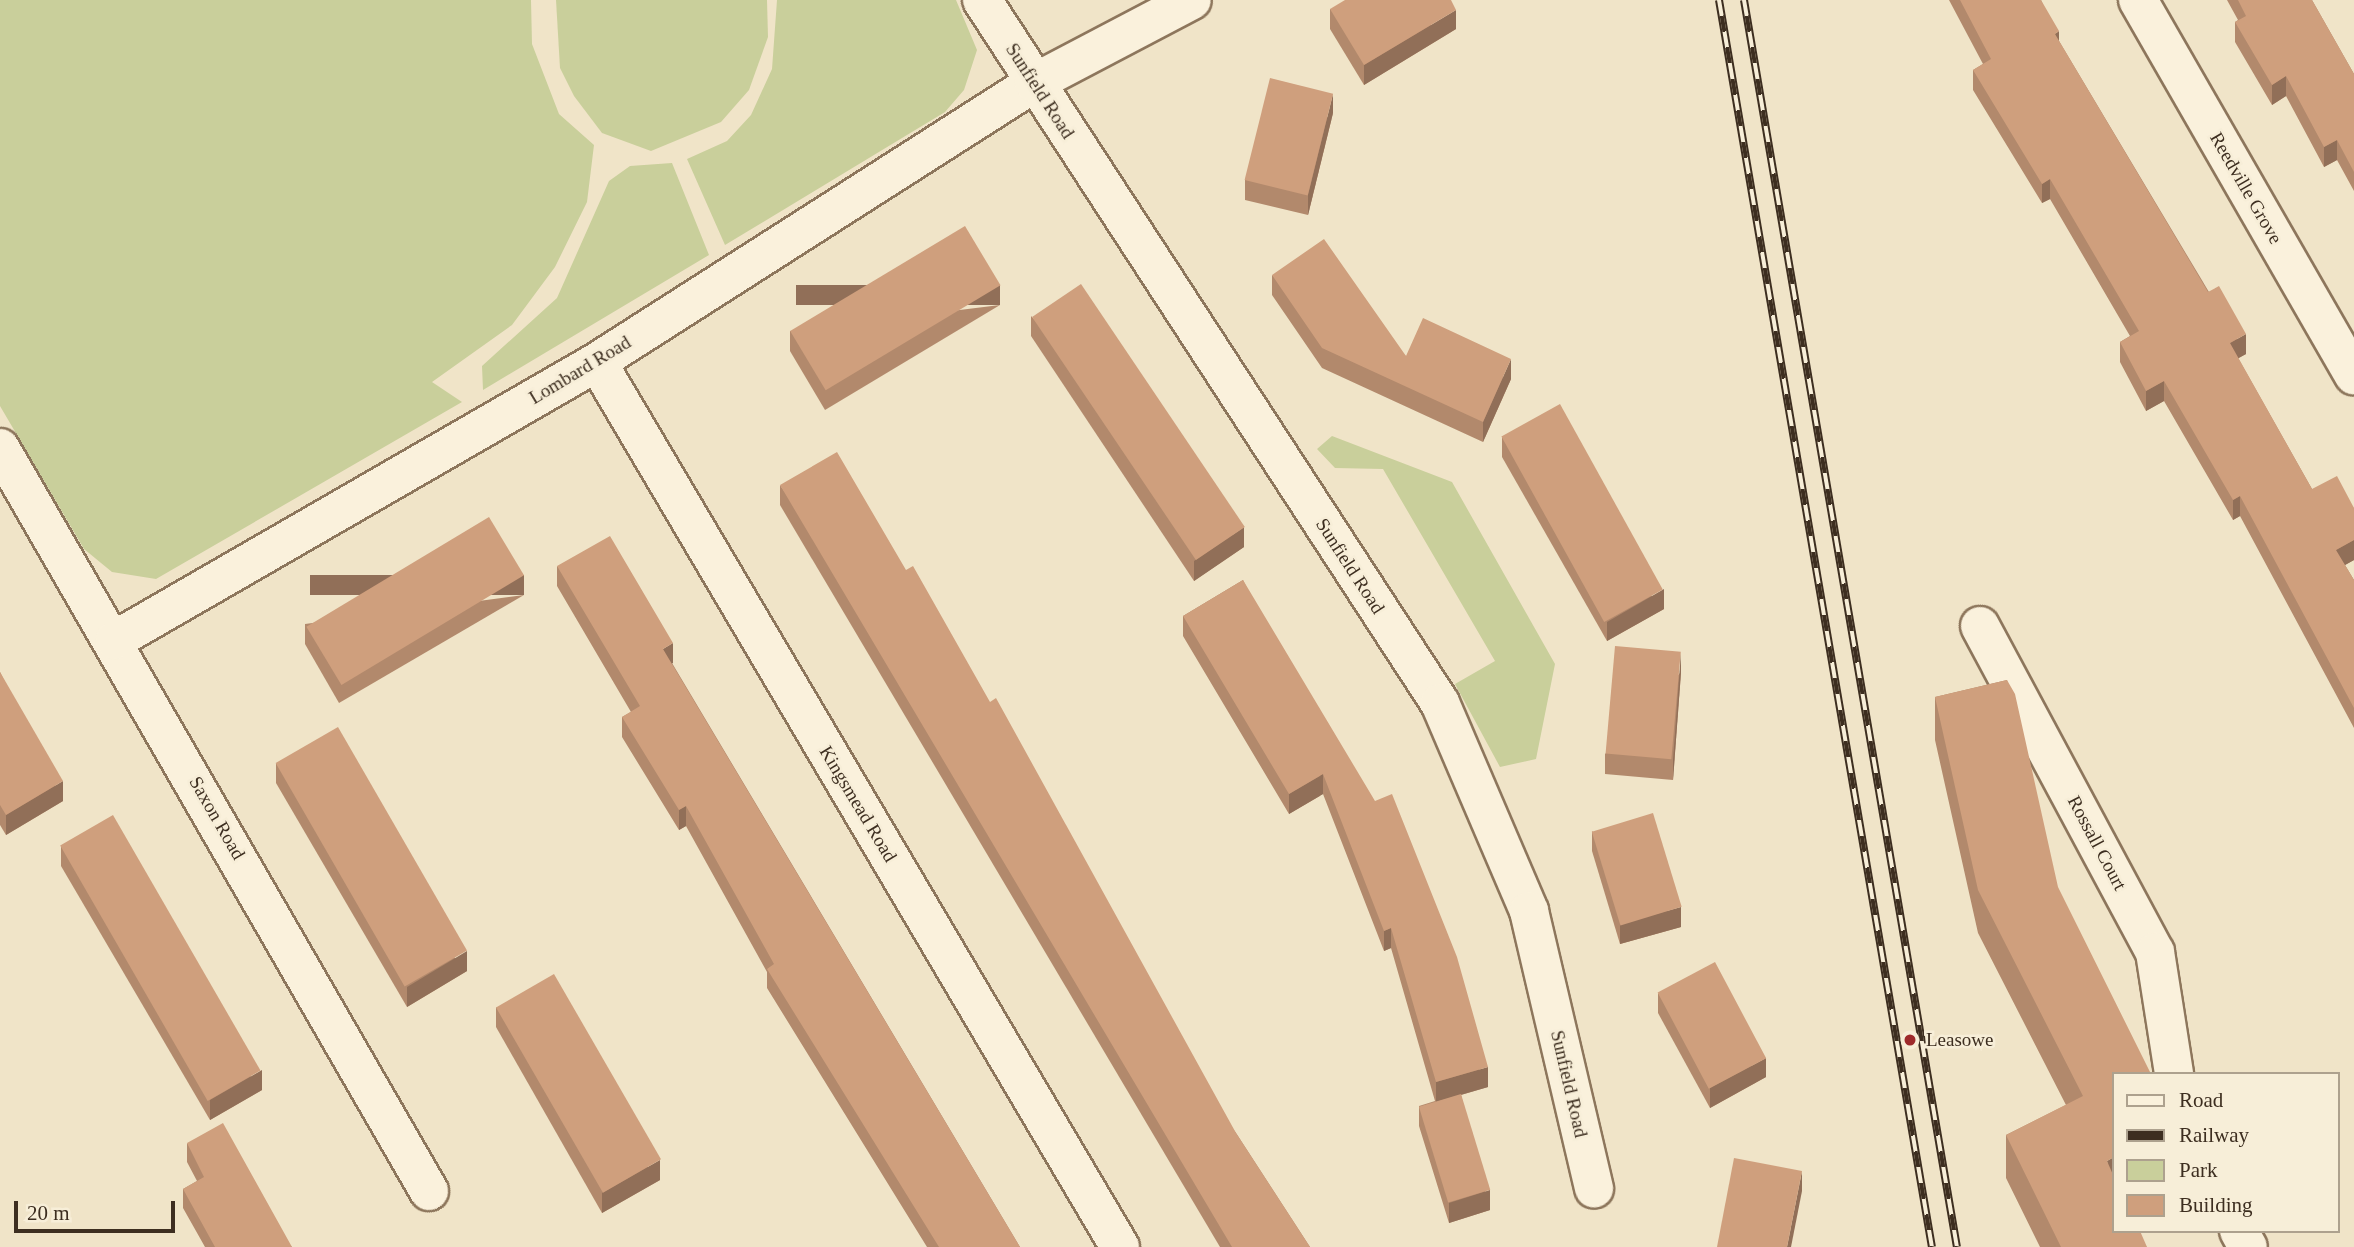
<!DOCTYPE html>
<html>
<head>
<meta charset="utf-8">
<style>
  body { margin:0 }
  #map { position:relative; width:2354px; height:1247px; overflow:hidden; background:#f0e4c8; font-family:"Times New Roman",serif }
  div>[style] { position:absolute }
  .green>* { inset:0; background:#c9cf9b }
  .roads { filter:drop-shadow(2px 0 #8d765c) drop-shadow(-2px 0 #8d765c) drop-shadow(0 2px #8d765c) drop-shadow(0 -2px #8d765c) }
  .street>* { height:38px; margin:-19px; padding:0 19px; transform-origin:19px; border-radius:19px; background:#faf1dc }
  .rail>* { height:8px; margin-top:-4px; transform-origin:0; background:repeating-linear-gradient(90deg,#f7eed8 0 16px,#3d2e20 0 32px); box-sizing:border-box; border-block:2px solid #3d2e20 }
  .wall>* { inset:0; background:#b2896c }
  .shaded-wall>* { inset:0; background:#916f58; transform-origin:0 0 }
  .building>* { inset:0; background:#cf9f7d; transform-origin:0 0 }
  .dots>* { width:19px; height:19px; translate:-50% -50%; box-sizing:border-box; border:4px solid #f7eed8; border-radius:50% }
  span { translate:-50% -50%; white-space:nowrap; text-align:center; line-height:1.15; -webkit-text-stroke:5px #f7eed8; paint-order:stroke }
  .street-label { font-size:19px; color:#3d2e20 }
  .poi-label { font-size:19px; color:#3d2e20 }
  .left { translate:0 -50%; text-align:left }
  .legend { position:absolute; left:2112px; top:1072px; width:228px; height:161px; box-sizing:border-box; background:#f7eed8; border:2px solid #ada18e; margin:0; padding:9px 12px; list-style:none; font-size:21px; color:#3d2e20 }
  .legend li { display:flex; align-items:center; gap:14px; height:35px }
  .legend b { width:35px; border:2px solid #ada18e }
  .scale { position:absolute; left:14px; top:1201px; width:161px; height:32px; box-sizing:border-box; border:4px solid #3d2e20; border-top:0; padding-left:9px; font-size:21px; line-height:24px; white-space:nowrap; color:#3d2e20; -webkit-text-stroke:5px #f7eed8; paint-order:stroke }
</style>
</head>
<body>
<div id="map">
  <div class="green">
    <div style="clip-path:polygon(0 0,531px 0,532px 44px,559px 114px,594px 145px,587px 202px,555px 267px,512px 325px,432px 382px,462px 402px,156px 579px,112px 572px,84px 549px,0 406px)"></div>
    <div style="clip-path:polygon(556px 0,767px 0,768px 37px,749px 90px,721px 122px,651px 151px,602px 133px,574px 96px,560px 68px)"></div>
    <div style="clip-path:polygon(777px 0,956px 0,977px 50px,964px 90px,945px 112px,725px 245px,687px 159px,727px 141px,751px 115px,772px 69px)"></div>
    <div style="clip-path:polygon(672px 163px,709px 255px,483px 390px,482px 366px,557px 298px,609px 181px,630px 166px)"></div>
    <div style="clip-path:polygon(1332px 436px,1452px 482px,1555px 664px,1536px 759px,1500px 767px,1455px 684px,1495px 661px,1383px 469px,1335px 468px,1317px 449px)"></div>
  </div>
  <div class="roads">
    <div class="street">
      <div style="left:982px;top:0;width:839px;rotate:56.92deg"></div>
      <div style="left:1440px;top:703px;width:226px;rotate:66.8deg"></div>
      <div style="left:1529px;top:911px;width:285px;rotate:76.8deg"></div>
      <div style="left:2138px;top:0;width:433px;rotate:60.1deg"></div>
      <div style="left:597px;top:362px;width:1028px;rotate:59.42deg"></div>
      <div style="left:0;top:448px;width:858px;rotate:60deg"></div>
      <div style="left:1980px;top:626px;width:370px;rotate:61.8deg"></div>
      <div style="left:2155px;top:952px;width:123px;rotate:81.1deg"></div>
      <div style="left:115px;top:640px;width:556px;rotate:-29.97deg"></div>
      <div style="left:597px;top:362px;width:518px;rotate:-32.56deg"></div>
      <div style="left:1034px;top:83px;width:178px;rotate:-27.7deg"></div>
      <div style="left:2239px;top:1231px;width:18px;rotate:61deg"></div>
    </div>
  </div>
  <div class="rail">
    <div style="left:1719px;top:0;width:1265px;rotate:80.31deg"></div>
    <div style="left:1744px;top:0;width:1265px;rotate:80.31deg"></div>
  </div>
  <div class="wall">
    <div style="clip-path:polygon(1949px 0,2041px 0,2059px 41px,2246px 354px,2238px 358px,2312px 489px,2354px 508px,2354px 560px,2345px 565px,2354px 580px,2354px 728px,2240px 516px,2233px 520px,2164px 401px,2146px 411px,2120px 362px,2120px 342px,2130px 336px,2050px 199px,2042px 203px,1973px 90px,1973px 70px,1983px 64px)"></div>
    <div style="clip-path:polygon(2227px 0,2312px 0,2354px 74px,2354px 191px,2337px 160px,2324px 167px,2286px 96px,2272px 105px,2235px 42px,2235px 22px,2238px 20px)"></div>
    <div style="clip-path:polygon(1330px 9px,1456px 29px,1364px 85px,1330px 29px)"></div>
    <div style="clip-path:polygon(1333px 113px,1308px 215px,1245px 200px,1245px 180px)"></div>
    <div style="clip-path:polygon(1272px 275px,1406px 356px,1511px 379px,1483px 442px,1322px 368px,1272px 295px)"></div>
    <div style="clip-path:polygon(1000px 305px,825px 410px,790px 351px,790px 331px)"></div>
    <div style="clip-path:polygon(1031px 316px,1244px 547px,1194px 581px,1031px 336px)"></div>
    <div style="clip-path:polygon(1502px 437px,1664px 609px,1607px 641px,1502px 457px)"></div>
    <div style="clip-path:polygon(780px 485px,1236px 1133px,1310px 1247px,1220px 1247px,780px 505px)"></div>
    <div style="clip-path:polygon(557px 566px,673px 663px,672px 663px,1020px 1247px,927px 1247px,767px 988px,767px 972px,686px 826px,679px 830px,622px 737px,622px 717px,631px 712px,557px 586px)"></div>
    <div style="clip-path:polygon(1243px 580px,1488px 1087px,1461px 1095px,1490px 1210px,1449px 1223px,1419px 1126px,1419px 1106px,1435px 1101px,1391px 948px,1384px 951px,1323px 794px,1289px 814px,1183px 636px,1183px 616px)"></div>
    <div style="clip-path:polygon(524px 595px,339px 703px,305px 644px,305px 624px)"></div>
    <div style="clip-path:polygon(0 672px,63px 801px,6px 835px,0 825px)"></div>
    <div style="clip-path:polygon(1681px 672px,1673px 780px,1605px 774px,1605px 754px)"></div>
    <div style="clip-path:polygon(2007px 680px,2114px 1231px,2147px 1247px,2040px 1247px,2006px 1178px,2006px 1135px,2066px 1105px,1978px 933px,1935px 740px,1935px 697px)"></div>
    <div style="clip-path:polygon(276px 763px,467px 971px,407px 1007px,276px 783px)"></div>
    <div style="clip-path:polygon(1592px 831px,1681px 927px,1620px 944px,1592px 851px)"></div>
    <div style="clip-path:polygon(61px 846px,262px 1090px,210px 1120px,61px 866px)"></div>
    <div style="clip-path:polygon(1658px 993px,1766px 1077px,1710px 1108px,1658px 1013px)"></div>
    <div style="clip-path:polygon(496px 1007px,660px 1180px,602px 1213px,496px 1027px)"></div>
    <div style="clip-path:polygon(187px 1143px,292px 1247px,205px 1247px,183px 1208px,183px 1189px,197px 1181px,187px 1162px)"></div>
  </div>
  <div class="shaded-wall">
    <div style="clip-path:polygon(1456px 10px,1456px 29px,1364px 85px,1364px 65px)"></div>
    <div style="clip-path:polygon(2059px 31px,2059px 51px,2055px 34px)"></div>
    <div style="clip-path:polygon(2286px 76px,2286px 96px,2272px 105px,2272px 85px)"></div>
    <div style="clip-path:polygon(1333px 94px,1333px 113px,1308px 215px,1308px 195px)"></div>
    <div style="clip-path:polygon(2337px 140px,2337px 160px,2324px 167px,2324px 147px)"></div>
    <div style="clip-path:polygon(2050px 179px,2050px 199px,2042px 203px,2042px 184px)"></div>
    <div style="left:1000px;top:285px;width:20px;height:204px;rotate:90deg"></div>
    <div style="clip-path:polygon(2246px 334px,2246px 354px,2230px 363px,2230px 343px)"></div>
    <div style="clip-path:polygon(1511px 359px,1511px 379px,1483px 442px,1483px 422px)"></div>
    <div style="clip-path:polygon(2164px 381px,2164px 401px,2146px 411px,2146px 391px)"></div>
    <div style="clip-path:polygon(2240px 496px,2240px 516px,2233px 520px,2233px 500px)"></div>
    <div style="clip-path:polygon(1244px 527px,1244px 547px,1194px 581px,1194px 561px)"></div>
    <div style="clip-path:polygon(2354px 540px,2354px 560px,2336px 570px,2336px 550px)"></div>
    <div style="left:524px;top:575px;width:20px;height:214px;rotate:90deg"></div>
    <div style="clip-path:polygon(1664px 589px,1664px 609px,1607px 641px,1607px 622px)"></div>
    <div style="clip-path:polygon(673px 643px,673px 663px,663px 668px,663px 649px)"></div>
    <div style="clip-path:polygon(1681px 652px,1681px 672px,1673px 780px,1673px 760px)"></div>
    <div style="clip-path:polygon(1323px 774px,1323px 794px,1289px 814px,1289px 794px)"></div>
    <div style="clip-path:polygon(63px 781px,63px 801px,6px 835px,6px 815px)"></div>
    <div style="clip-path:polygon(686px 806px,686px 826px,679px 830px,679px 810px)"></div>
    <div style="clip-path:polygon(1681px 907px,1681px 927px,1620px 944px,1620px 924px)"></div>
    <div style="clip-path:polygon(1391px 928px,1391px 948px,1384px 951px,1384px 931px)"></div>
    <div style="clip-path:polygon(467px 951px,467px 971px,407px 1007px,407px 987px)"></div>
    <div style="clip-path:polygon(1766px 1058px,1766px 1077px,1710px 1108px,1710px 1088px)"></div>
    <div style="clip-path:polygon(1488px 1067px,1488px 1087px,1436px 1102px,1436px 1082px)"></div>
    <div style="clip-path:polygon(262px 1070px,262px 1090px,210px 1120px,210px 1100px)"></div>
    <div style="clip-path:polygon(2114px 1157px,2114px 1200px,2107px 1161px)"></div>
    <div style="clip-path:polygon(660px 1160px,660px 1180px,602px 1213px,602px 1193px)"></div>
    <div style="clip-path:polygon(1802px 1171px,1802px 1191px,1791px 1247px,1787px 1247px)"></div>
    <div style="clip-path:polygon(1490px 1190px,1490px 1210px,1449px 1223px,1449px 1203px)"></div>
  </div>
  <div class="building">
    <div style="clip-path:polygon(1345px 0,1451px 0,1456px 10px,1364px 65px,1330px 9px)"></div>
    <div style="clip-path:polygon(1960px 0,2041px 0,2059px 31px,2055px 34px,2208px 292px,2219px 286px,2246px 334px,2230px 343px,2312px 489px,2337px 476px,2354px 508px,2354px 540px,2336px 550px,2354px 580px,2354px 708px,2240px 496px,2233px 500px,2164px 381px,2146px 391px,2120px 342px,2139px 331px,2050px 179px,2042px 184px,1973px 70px,1991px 59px)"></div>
    <div style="clip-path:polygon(2238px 0,2312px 0,2354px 74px,2354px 172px,2337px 140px,2324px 147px,2286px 76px,2272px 85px,2235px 22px,2246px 16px)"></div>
    <div style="left:1270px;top:78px;width:65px;height:105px;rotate:14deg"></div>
    <div style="left:965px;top:226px;width:69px;height:204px;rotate:59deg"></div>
    <div style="clip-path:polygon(1324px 239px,1406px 356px,1423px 318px,1511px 359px,1483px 422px,1322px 348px,1272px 275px)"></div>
    <div style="left:1081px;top:284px;width:293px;height:59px;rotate:56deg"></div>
    <div style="left:1560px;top:404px;width:212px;height:67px;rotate:61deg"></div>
    <div style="clip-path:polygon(837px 452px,906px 570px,913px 566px,990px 702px,996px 698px,1236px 1133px,1310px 1247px,1232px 1247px,780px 485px)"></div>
    <div style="left:489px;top:517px;width:68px;height:213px;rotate:59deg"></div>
    <div style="clip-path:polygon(610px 536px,673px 643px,663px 649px,1020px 1247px,939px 1247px,767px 969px,774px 964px,686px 806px,679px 810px,622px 717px,640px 706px,557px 566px)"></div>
    <div style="clip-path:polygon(1243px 580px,1375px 801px,1392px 794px,1457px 957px,1488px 1067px,1436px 1082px,1391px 928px,1384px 931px,1323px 774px,1289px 794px,1183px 616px)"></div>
    <div style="left:1615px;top:646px;width:66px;height:108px;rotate:5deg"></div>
    <div style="clip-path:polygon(0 672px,63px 781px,6px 815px,0 805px)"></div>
    <div style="clip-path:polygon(2007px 680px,2015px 694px,2058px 887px,2151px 1074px,2114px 1074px,2114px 1157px,2107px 1161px,2114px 1177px,2114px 1231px,2140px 1231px,2147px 1247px,2061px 1247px,2006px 1135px,2083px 1096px,1978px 890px,1935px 697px)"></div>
    <div style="left:338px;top:727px;width:258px;height:72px;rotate:60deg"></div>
    <div style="left:1653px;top:813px;width:98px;height:64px;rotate:73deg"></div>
    <div style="left:113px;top:815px;width:295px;height:61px;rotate:60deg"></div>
    <div style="left:1715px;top:962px;width:109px;height:65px;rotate:62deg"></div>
    <div style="left:554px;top:974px;width:214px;height:67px;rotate:60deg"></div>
    <div style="left:1461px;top:1094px;width:100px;height:44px;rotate:73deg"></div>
    <div style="clip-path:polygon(223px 1123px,292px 1247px,215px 1247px,183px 1189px,204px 1177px,187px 1143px)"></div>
    <div style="clip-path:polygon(1734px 1158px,1802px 1171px,1787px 1247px,1717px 1247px)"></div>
  </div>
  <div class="dots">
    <div style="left:1910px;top:1040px;background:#9e2a2b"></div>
  </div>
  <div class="street-label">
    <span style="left:1040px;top:91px;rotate:57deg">Sunfield Road</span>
    <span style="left:2246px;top:188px;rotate:60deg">Reedville Grove</span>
    <span style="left:580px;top:370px;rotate:-31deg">Lombard Road</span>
    <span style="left:1350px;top:566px;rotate:57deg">Sunfield Road</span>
    <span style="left:858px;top:804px;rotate:59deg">Kingsmead Road</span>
    <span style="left:217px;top:818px;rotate:60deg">Saxon Road</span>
    <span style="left:2097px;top:843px;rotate:62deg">Rossall Court</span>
    <span style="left:1569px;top:1084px;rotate:77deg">Sunfield Road</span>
  </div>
  <div class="poi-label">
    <span class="left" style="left:1926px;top:1040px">Leasowe</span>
  </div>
  <ul class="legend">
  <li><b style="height:9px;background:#faf1dc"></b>Road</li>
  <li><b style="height:9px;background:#3d2e20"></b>Railway</li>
  <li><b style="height:19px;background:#c9cf9b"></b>Park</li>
  <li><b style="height:19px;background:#cf9f7d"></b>Building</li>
  </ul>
  <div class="scale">20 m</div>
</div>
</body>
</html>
